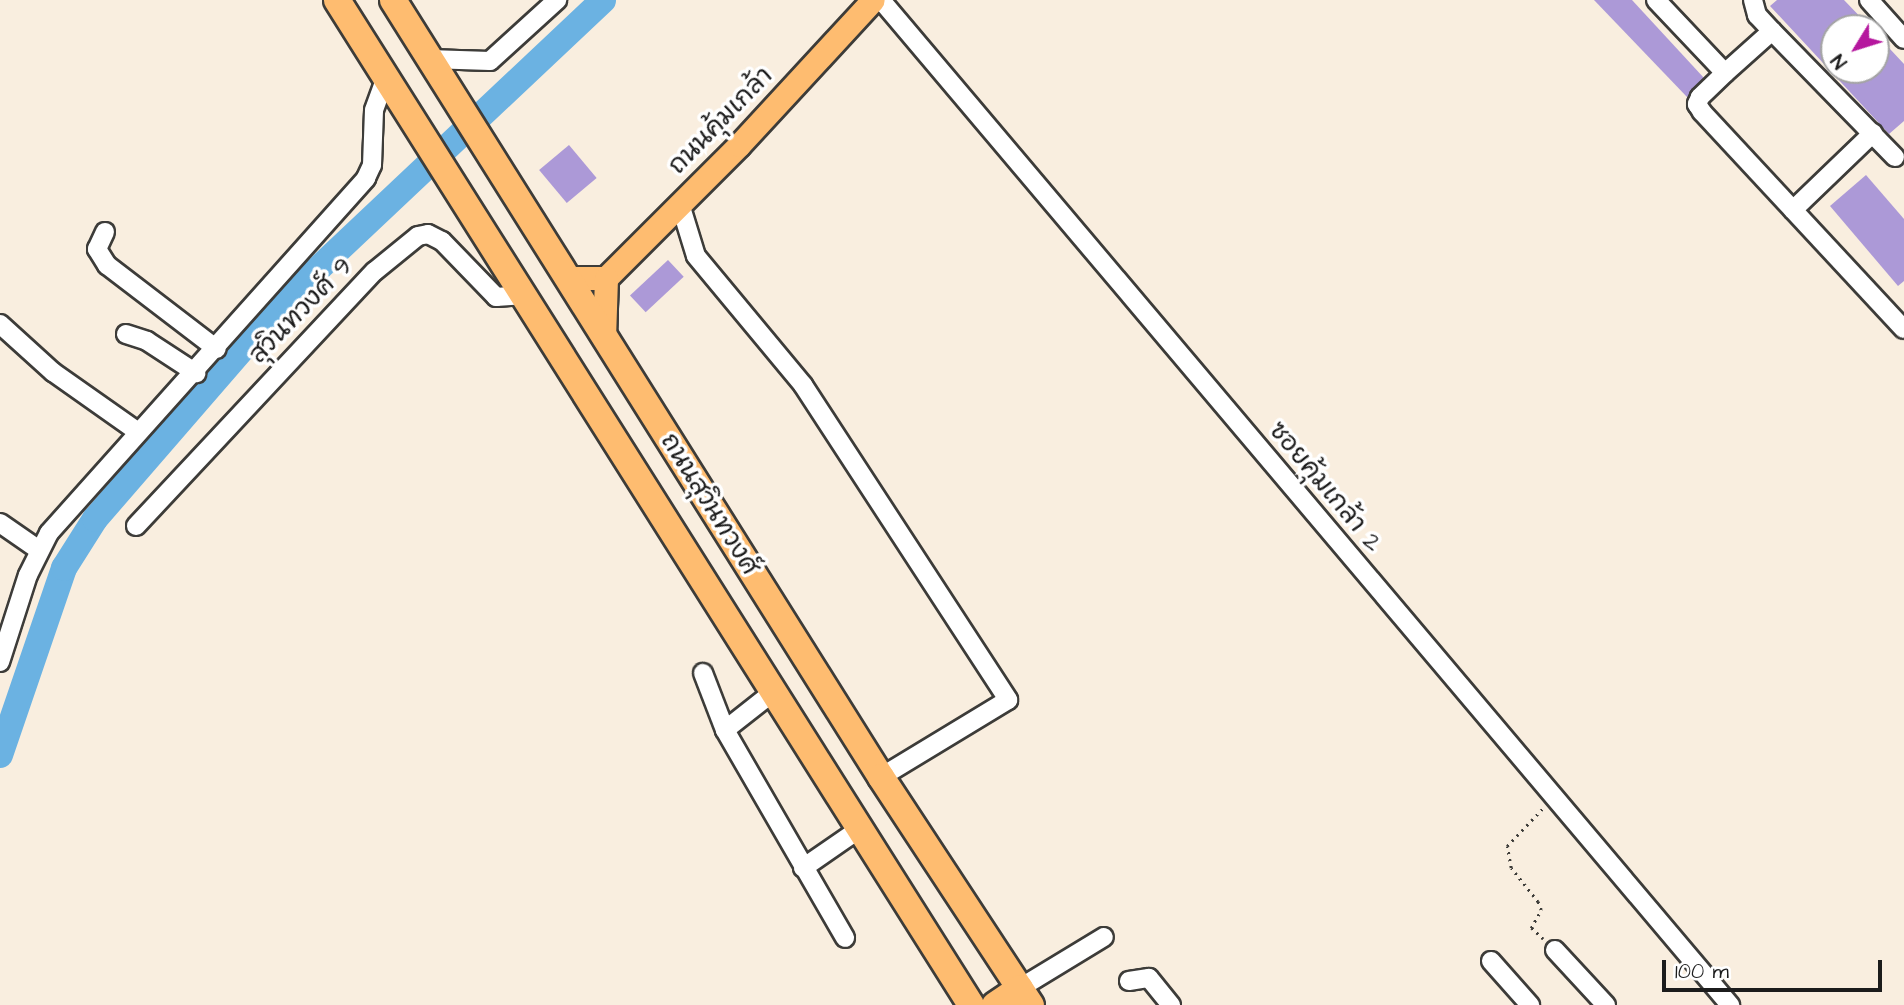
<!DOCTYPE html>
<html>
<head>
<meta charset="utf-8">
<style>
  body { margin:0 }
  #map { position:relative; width:1904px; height:1005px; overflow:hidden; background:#f9eedf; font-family:"Architects Daughter","Playpen Sans Thai",sans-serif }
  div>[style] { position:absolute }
  .river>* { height:26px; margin:-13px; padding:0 13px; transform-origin:13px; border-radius:13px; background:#6bb2e2 }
  .building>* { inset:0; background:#ac99d7; transform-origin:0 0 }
  .path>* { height:2.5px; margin-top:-1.25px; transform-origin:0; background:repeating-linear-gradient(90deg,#3d3c39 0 2px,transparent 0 7px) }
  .roads { filter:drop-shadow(2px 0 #3d3c39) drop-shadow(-2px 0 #3d3c39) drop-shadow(0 2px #3d3c39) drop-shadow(0 -2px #3d3c39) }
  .minor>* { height:18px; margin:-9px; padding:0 9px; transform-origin:9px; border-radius:9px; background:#fff }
  .major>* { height:23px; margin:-11.5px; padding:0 11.5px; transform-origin:11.5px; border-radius:11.5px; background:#febc70 }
  .highway>* { height:26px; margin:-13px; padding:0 13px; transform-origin:13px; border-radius:13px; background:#febc70 }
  span { translate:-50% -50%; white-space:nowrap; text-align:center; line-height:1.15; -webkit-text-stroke:7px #fff; paint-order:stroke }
  .street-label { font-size:26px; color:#1c1c1c }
  .north { position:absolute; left:1820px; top:14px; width:70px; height:70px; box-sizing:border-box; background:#fff; border:2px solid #a4a4a4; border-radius:50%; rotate:232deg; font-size:19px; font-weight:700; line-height:28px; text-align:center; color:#1c1c1c }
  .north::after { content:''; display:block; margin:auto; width:24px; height:32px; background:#b5179e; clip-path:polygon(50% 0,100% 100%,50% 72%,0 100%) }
  .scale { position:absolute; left:1662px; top:960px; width:220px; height:32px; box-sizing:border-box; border:4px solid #1c1c1c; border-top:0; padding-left:9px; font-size:21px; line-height:24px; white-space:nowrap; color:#1c1c1c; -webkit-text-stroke:5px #fff; paint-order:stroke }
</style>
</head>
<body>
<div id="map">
  <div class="river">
    <div style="left:0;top:755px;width:198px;rotate:-71.1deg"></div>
    <div style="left:64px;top:568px;width:58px;rotate:-57.7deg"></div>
    <div style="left:95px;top:519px;width:290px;rotate:-49.1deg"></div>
    <div style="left:285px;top:300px;width:437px;rotate:-43.3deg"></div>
  </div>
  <div class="building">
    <div style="clip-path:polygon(1594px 0,1632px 0,1704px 78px,1687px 97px)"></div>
    <div style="clip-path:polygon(1777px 0,1844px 0,1871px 28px,1834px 28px,1834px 70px,1876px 70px,1876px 34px,1904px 64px,1904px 121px,1889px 134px,1770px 6px)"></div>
    <div style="left:569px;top:145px;width:43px;height:39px;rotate:50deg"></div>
    <div style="clip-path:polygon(1866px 175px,1904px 219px,1904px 281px,1898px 286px,1830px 206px)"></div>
    <div style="left:668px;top:260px;width:23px;height:52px;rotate:47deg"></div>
  </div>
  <div class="path">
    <div style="left:1543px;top:939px;width:16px;rotate:-137deg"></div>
    <div style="left:1531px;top:928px;width:21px;rotate:-61deg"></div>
    <div style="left:1541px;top:910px;width:9px;rotate:-111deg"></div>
    <div style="left:1538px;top:902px;width:43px;rotate:-128.5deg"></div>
    <div style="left:1511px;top:868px;width:22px;rotate:-100deg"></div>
    <div style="left:1507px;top:846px;width:52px;rotate:-46.5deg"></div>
  </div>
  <div class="roads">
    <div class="minor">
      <div style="left:881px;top:0;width:1316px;rotate:49.81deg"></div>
      <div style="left:1656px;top:0;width:100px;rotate:46.6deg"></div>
      <div style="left:1725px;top:73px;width:35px;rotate:136deg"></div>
      <div style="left:1700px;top:97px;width:8px;rotate:113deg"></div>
      <div style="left:1697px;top:104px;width:9px;rotate:58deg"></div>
      <div style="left:1702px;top:112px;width:296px;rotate:47.1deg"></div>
      <div style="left:1753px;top:0;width:16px;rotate:75deg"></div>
      <div style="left:1757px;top:15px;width:22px;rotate:47deg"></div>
      <div style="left:1869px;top:0;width:52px;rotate:48.1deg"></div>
      <div style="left:429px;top:59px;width:61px;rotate:1.9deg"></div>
      <div style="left:490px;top:61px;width:91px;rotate:-42.3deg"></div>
      <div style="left:1725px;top:73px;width:63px;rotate:-41.8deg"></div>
      <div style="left:1772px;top:31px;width:176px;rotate:45.7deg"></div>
      <div style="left:680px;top:204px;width:54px;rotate:72.9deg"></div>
      <div style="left:696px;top:256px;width:168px;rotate:50.3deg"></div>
      <div style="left:803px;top:385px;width:376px;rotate:56.9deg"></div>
      <div style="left:1008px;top:700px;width:149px;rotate:148.8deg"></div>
      <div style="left:1793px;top:210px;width:111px;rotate:-43.9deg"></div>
      <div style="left:105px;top:232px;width:19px;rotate:115deg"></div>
      <div style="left:97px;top:249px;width:19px;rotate:58deg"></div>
      <div style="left:107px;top:265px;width:138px;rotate:37.4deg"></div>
      <div style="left:0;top:324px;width:72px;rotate:42.2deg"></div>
      <div style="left:53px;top:372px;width:104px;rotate:35.2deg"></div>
      <div style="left:126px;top:334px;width:22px;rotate:18deg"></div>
      <div style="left:147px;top:341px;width:59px;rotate:33.1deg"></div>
      <div style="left:0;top:523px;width:47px;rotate:34.7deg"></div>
      <div style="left:136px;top:526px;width:349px;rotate:-46.9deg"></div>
      <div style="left:375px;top:271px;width:55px;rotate:-39.1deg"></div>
      <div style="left:418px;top:236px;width:10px;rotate:-11deg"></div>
      <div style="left:428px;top:234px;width:16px;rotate:27deg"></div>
      <div style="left:442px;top:241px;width:78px;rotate:46deg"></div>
      <div style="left:496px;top:297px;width:29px;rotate:-4deg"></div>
      <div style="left:0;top:662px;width:91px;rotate:-72.2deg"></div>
      <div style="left:28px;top:575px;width:47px;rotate:-63.4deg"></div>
      <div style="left:49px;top:533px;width:476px;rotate:-48.2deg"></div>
      <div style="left:366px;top:178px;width:14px;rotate:-65deg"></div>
      <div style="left:372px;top:165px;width:55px;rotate:-87.9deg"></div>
      <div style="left:374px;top:110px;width:35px;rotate:-70deg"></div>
      <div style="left:703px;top:673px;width:61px;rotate:68.9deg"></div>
      <div style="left:725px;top:730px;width:240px;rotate:60deg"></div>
      <div style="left:725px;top:730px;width:60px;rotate:-38.2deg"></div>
      <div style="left:803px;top:868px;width:67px;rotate:-34.6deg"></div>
      <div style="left:1555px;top:950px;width:75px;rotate:47.2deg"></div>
      <div style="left:1491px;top:961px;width:59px;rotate:48.4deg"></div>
      <div style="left:1129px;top:981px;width:20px;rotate:-9deg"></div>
      <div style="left:1149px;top:978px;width:35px;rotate:51deg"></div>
      <div style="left:1020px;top:988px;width:98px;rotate:-31.3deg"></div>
    </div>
    <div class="major">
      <div style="left:567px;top:278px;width:39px"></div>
      <div style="left:606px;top:278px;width:188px;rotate:-45deg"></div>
      <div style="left:739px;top:145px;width:197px;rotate:-47.3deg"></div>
      <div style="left:604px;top:338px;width:60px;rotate:-88.1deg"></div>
    </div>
    <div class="highway">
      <div style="left:337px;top:0;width:1188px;rotate:57.75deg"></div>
      <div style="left:393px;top:0;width:918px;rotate:57.87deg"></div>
      <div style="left:881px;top:777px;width:273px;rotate:56.7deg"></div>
      <div style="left:995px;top:1005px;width:30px;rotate:-34deg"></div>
    </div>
  </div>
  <div class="street-label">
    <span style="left:721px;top:121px;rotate:-46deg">ถนนคุ้มเกล้า</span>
    <span style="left:301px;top:311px;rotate:-46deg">สุวินทวงศ์ 9</span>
    <span style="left:1325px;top:487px;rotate:50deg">ซอยคุ้มเกล้า 2</span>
    <span style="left:709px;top:504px;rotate:58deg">ถนนสุวินทวงศ์</span>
  </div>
  <div class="north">N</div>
  <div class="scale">100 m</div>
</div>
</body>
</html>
